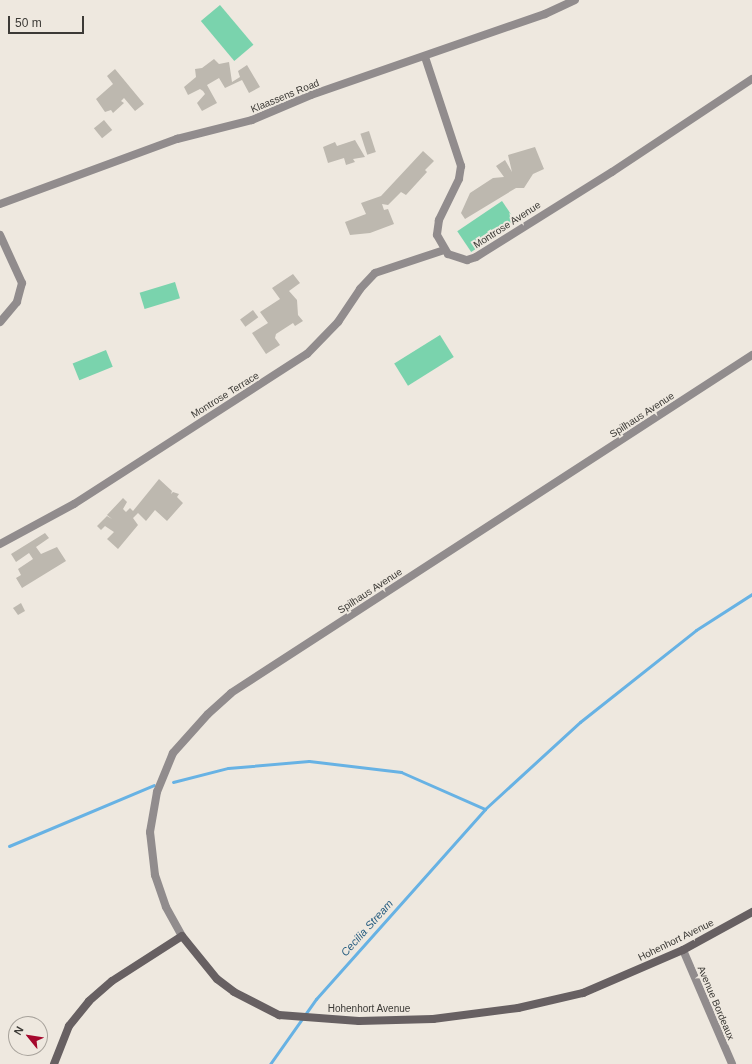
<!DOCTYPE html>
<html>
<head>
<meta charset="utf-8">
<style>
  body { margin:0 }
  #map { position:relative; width:752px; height:1064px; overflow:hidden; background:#eee8df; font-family:Helvetica,sans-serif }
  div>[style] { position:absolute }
  .green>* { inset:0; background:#7ad3ad; transform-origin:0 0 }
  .stream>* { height:3px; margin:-1.5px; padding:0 1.5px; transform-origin:1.5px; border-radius:1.5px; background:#67b2e4 }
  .building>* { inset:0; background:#bdb8af; transform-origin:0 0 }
  .street>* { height:8px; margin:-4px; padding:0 4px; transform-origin:4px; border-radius:4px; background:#918c8d }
  .secondary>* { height:8px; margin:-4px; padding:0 4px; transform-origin:4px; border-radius:4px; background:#676062 }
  span { translate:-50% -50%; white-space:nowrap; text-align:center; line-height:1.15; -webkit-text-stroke:4px #eee8df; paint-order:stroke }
  .street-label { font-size:10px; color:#3c3a36 }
  .water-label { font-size:11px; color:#265d80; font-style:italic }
  .north { position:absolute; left:8px; top:1016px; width:40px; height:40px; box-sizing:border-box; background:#eee8df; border:1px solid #a7a29b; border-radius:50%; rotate:300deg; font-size:11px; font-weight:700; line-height:16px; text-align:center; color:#3c3a36 }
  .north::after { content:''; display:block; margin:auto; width:14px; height:18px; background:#a5082d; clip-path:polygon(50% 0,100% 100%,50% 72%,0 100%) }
  .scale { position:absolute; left:8px; top:16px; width:76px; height:18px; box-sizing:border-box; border:2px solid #3c3a36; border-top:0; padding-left:5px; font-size:12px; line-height:14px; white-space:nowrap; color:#3c3a36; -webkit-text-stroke:3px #eee8df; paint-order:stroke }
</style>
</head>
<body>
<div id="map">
  <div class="green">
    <div style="left:220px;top:5px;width:52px;height:25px;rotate:50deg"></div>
    <div style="left:502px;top:201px;width:25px;height:54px;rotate:56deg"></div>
    <div style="left:175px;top:282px;width:17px;height:37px;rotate:73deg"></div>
    <div style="left:440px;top:335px;width:26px;height:54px;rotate:58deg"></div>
    <div style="left:106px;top:350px;width:18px;height:36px;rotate:68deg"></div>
  </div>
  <div class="stream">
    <div style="left:173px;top:782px;width:57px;rotate:-14.3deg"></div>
    <div style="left:228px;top:768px;width:81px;rotate:-4.9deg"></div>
    <div style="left:309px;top:761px;width:93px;rotate:6.8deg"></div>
    <div style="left:401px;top:772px;width:92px;rotate:23.8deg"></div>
    <div style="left:485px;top:809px;width:129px;rotate:-42.5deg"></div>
    <div style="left:580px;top:722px;width:148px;rotate:-38.4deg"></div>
    <div style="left:696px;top:630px;width:67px;rotate:-32.7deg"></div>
    <div style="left:9px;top:846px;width:157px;rotate:-22.8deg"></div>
    <div style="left:270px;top:1064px;width:80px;rotate:-54.7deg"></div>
    <div style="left:316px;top:999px;width:254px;rotate:-48.3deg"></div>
  </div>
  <div class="building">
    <div style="clip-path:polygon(214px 59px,219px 64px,229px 62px,232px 82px,240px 77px,238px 71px,247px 65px,260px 87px,249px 93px,242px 80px,225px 88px,219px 78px,207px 85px,217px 103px,202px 111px,197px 103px,205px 94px,203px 91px,200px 89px,188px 95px,184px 87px,196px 77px,195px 69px,202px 68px)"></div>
    <div style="clip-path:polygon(115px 69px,144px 104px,135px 111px,124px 98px,121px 101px,124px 103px,113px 113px,111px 110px,105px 112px,96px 99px,113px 84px,107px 76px)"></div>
    <div style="left:104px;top:120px;width:13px;height:13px;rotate:51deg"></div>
    <div style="left:369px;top:131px;width:22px;height:9px;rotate:72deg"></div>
    <div style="clip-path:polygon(355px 140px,365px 157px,353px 159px,355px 162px,346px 165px,344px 158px,328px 163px,323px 147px,335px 142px,337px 146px)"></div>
    <div style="clip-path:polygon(535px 147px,544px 169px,533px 174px,524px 188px,516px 188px,465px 219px,461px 213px,470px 193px,493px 178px,504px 177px,496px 166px,505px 160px,512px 172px,508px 155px)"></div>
    <div style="clip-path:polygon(423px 151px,434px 161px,425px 170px,427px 172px,406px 195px,401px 192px,388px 205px,382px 204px,384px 210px,388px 209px,394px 224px,370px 233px,350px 235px,345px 222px,366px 214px,361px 203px,381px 196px)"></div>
    <div style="clip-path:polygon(293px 274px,300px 283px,289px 291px,297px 300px,298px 315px,303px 321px,295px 326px,293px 323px,276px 334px,275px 338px,280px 345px,266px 354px,252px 333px,268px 323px,260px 312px,280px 299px,272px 288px)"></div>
    <div style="left:253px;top:310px;width:9px;height:16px;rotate:54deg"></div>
    <div style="clip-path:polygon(159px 479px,172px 491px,171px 494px,173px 492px,179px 494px,177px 497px,183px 503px,167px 521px,155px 510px,146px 521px,138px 513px,133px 518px,138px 525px,118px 549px,107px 539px,114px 532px,105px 526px,101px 530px,97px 526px,107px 516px,112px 519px,107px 515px,123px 498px,127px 502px,123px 509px,126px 512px,130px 508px,133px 511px)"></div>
    <div style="clip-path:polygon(45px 533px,49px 538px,36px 547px,41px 554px,57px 547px,66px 561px,22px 588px,16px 578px,21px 575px,18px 569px,33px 559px,29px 553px,16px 562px,11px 554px)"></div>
    <div style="clip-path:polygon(21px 603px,25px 611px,18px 615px,13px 608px)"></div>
  </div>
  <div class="street">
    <div style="left:425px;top:57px;width:115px;rotate:71.7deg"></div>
    <div style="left:461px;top:166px;width:13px;rotate:99deg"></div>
    <div style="left:459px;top:179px;width:46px;rotate:116deg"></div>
    <div style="left:439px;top:220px;width:15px;rotate:98deg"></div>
    <div style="left:437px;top:235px;width:22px;rotate:60deg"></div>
    <div style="left:448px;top:254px;width:20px;rotate:18deg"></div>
    <div style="left:467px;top:260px;width:9px;rotate:-18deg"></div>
    <div style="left:476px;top:257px;width:160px;rotate:-32deg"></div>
    <div style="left:612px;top:172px;width:168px;rotate:-33.6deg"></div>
    <div style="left:0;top:204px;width:189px;rotate:-20.2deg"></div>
    <div style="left:177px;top:139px;width:77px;rotate:-14.2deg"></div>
    <div style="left:252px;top:120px;width:64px;rotate:-23deg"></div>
    <div style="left:311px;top:95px;width:248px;rotate:-19.1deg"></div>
    <div style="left:545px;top:14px;width:33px;rotate:-25deg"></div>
    <div style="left:0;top:235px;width:53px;rotate:65.4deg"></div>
    <div style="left:22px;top:283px;width:20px;rotate:105deg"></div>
    <div style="left:17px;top:302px;width:26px;rotate:130deg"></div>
    <div style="left:0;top:544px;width:84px;rotate:-28.4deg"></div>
    <div style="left:74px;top:504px;width:277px;rotate:-32.8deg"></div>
    <div style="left:307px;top:354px;width:45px;rotate:-45.9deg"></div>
    <div style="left:338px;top:322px;width:40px;rotate:-56deg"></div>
    <div style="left:360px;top:289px;width:22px;rotate:-47deg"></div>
    <div style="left:375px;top:273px;width:73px;rotate:-18.4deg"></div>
    <div style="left:182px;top:936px;width:33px;rotate:-119deg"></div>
    <div style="left:166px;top:907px;width:34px;rotate:-109deg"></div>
    <div style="left:155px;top:875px;width:43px;rotate:-96.6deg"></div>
    <div style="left:150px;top:832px;width:41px;rotate:-80.1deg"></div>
    <div style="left:157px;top:792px;width:42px;rotate:-67.7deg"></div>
    <div style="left:173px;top:753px;width:52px;rotate:-48.1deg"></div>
    <div style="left:208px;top:714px;width:31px;rotate:-42deg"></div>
    <div style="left:231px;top:693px;width:621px;rotate:-32.97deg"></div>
    <div style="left:683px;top:950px;width:124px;rotate:66.7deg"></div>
  </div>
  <div class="secondary">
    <div style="left:54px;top:1064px;width:41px;rotate:-68.5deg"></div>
    <div style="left:69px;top:1026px;width:32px;rotate:-51deg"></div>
    <div style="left:89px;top:1001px;width:30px;rotate:-41deg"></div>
    <div style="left:112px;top:981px;width:83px;rotate:-32.7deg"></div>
    <div style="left:182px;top:936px;width:55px;rotate:50.9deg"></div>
    <div style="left:217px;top:979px;width:21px;rotate:37deg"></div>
    <div style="left:234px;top:992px;width:51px;rotate:27.1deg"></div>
    <div style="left:279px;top:1015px;width:80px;rotate:4.3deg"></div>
    <div style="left:359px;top:1021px;width:74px;rotate:-1.5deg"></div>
    <div style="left:433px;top:1019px;width:86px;rotate:-7.4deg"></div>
    <div style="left:518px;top:1008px;width:67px;rotate:-13deg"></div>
    <div style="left:583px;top:993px;width:109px;rotate:-23.3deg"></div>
    <div style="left:683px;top:950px;width:79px;rotate:-28.8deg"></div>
  </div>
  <div class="street-label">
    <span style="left:285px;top:96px;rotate:-22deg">Klaassens Road</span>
    <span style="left:507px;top:225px;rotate:-33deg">Montrose Avenue</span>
    <span style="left:225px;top:395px;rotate:-32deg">Montrose Terrace</span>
    <span style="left:642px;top:415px;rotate:-33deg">Spilhaus Avenue</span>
    <span style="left:370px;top:591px;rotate:-33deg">Spilhaus Avenue</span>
    <span style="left:676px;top:940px;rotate:-26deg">Hohenhort Avenue</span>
    <span style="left:716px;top:1003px;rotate:67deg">Avenue Bordeaux</span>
    <span style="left:369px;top:1009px">Hohenhort Avenue</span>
  </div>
  <div class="water-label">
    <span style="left:367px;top:928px;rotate:-48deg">Cecilia Stream</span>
  </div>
  <div class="north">N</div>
  <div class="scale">50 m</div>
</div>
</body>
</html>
